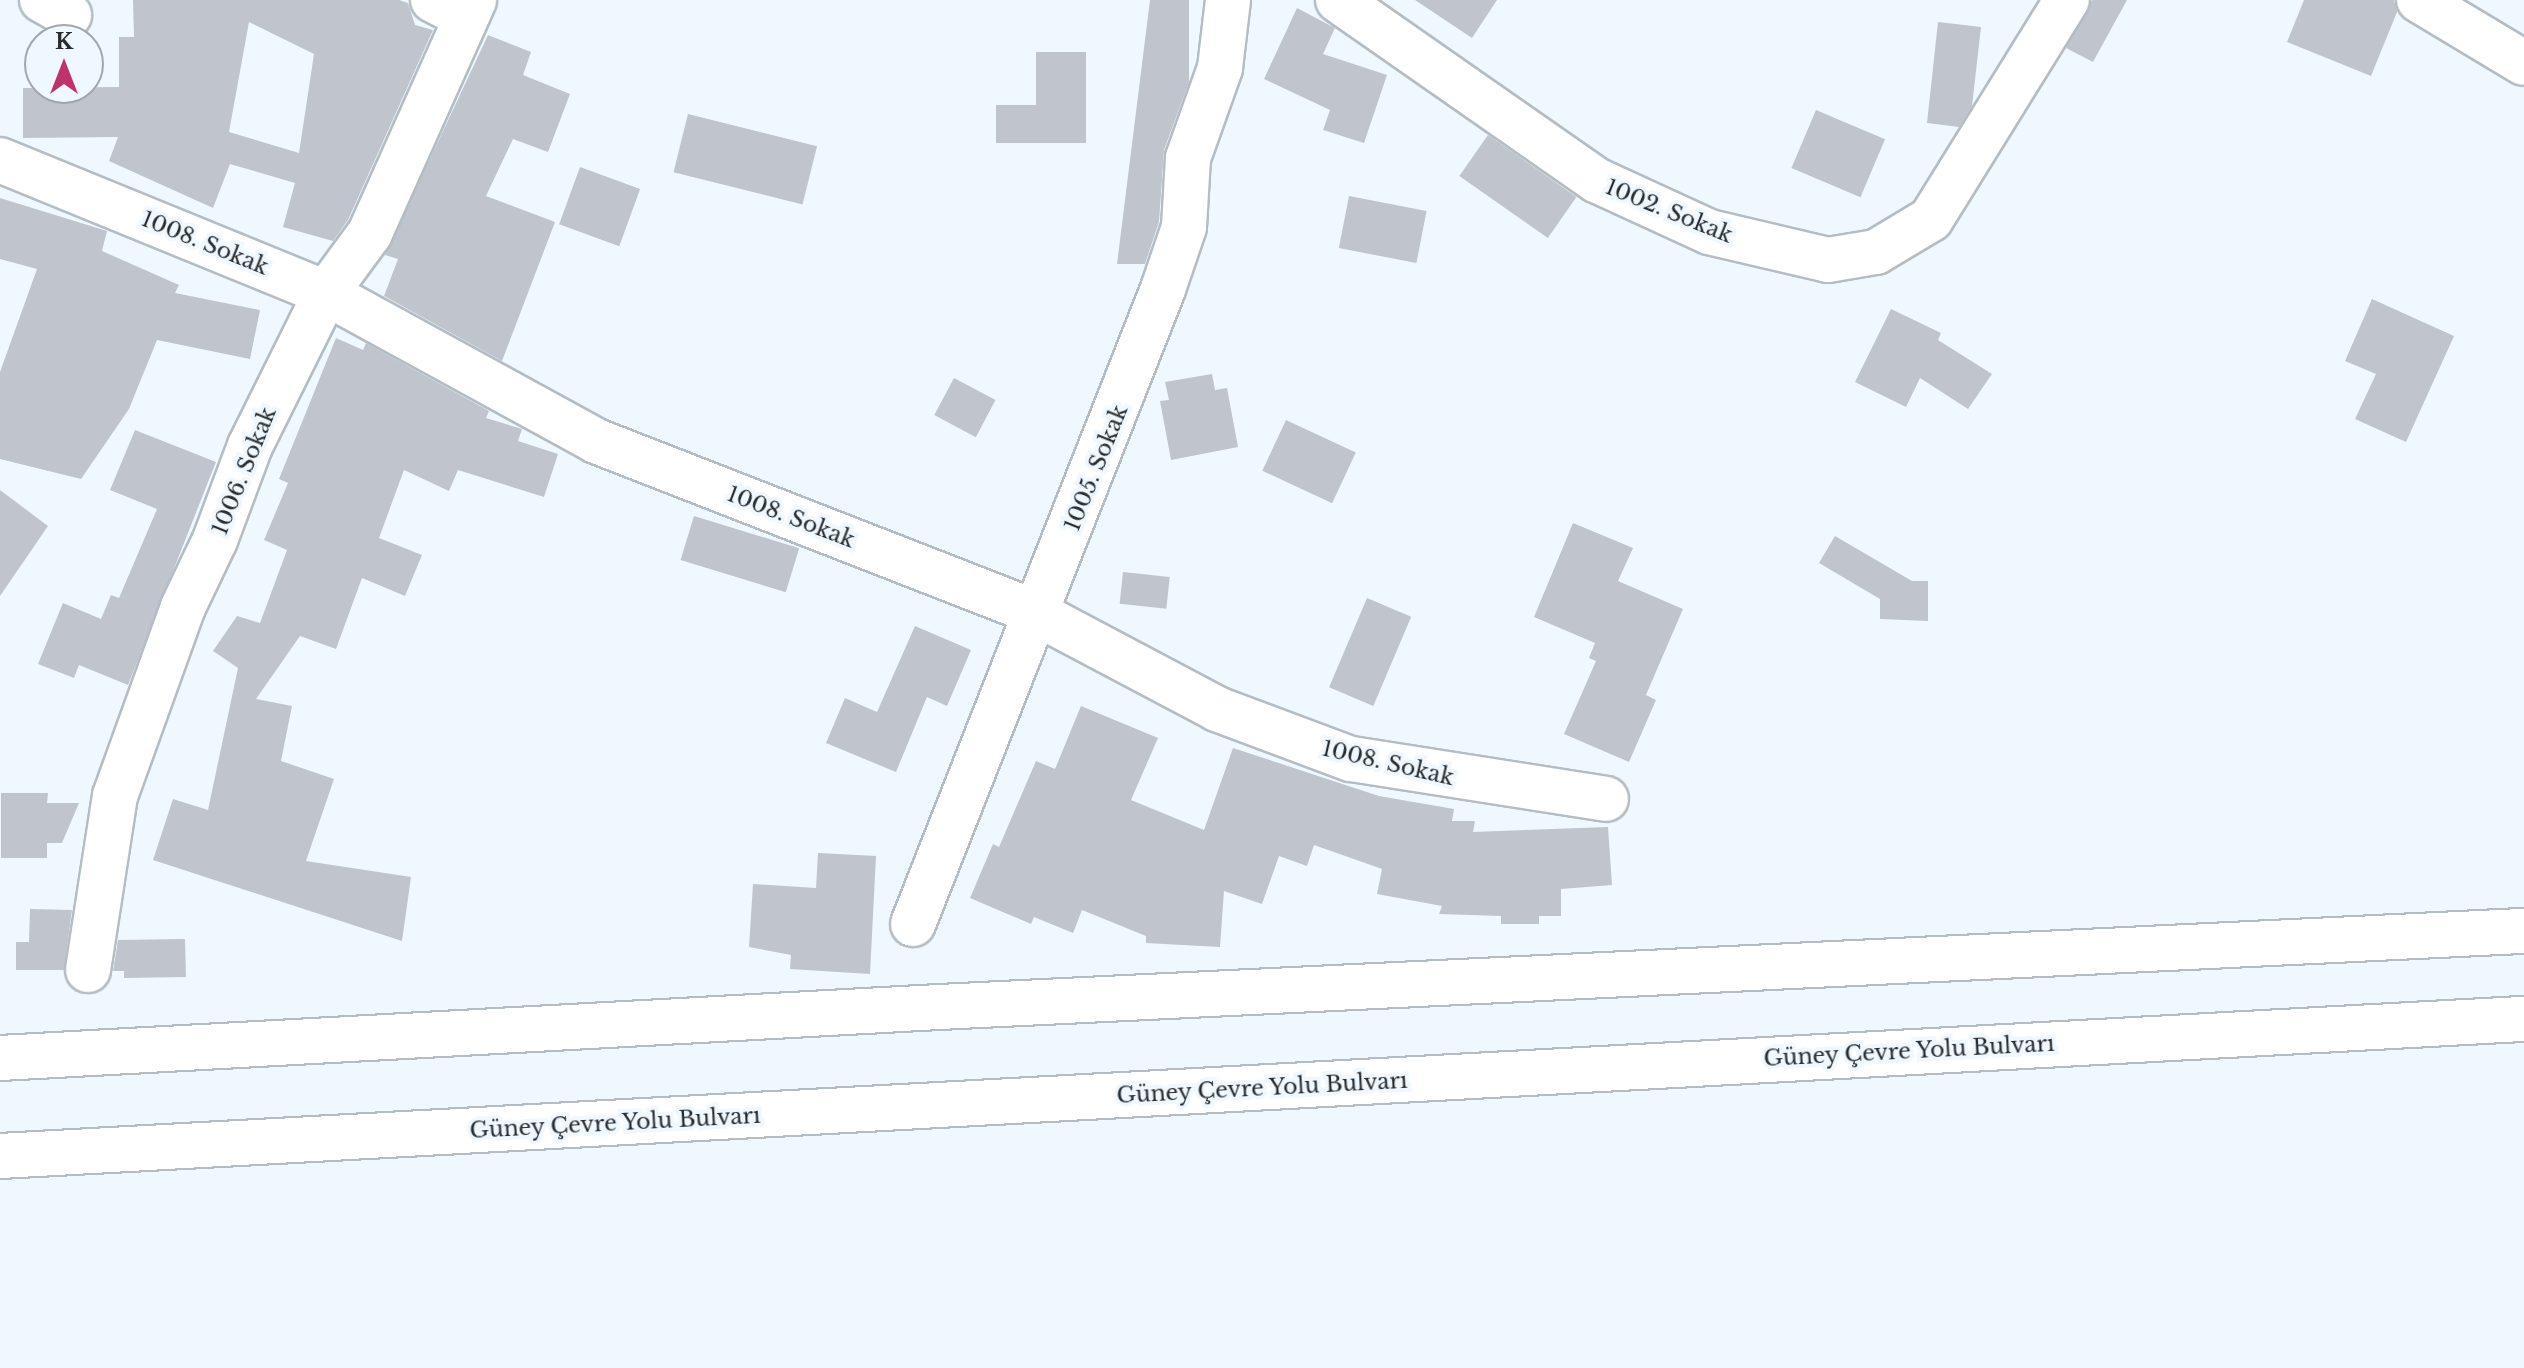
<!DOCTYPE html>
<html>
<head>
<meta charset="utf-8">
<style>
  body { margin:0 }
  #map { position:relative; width:2524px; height:1368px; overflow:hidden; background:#f0f8ff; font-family:"Libre Baskerville",serif }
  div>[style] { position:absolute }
  .building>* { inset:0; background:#c0c4cc; transform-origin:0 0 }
  .roads { filter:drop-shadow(2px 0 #b4bdc3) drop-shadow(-2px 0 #b4bdc3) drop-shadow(0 2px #b4bdc3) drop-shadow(0 -2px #b4bdc3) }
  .street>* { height:44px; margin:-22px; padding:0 22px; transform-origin:22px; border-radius:22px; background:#fff }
  .secondary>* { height:44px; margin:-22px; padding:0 22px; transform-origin:22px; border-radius:22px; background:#fff }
  .highway>* { height:44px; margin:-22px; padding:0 22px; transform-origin:22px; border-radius:22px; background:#fff }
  span { translate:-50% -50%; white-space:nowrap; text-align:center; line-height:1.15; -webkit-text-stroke:8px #f0f8ff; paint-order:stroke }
  .street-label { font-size:22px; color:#282b2e }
  .north { position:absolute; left:24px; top:24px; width:80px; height:80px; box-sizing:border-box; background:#f0f8ff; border:2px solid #a0a6ab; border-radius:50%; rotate:0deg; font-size:22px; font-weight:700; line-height:32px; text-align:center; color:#282b2e }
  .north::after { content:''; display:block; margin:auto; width:28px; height:36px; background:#be336c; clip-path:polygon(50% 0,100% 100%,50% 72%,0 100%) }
</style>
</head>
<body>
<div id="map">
  <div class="building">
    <div style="clip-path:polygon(evenodd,133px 0,399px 0,408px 3px,415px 25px,433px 30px,348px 220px,333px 241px,283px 227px,295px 183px,230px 164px,213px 208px,109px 161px,118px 137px,23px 138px,23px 88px,119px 87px,119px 37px,134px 37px,133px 0,249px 22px,314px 54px,299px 153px,229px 132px,249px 22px)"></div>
    <div style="clip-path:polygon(1150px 0,1189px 0,1189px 82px,1164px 150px,1159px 222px,1145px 264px,1117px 264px)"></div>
    <div style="clip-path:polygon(1415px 0,1497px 0,1472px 38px)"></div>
    <div style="clip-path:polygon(2092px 0,2127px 0,2093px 62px,2066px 48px)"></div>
    <div style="clip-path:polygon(2304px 0,2394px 0,2397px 12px,2371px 76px,2287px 42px)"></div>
    <div style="clip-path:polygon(1297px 8px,1335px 28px,1323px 54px,1387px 75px,1364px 143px,1323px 130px,1330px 110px,1264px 79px)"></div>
    <div style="clip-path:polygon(1938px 22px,1981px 27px,1972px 106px,1959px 127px,1927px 123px)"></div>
    <div style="clip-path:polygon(488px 35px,531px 52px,523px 75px,570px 94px,548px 152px,513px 139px,486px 196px,555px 222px,502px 361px,384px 296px,398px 259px,385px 255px)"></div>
    <div style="clip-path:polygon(1036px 52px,1086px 52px,1086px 143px,996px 143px,996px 105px,1036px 105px)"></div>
    <div style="left:1816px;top:110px;width:75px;height:63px;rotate:23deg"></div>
    <div style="left:688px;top:114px;width:133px;height:60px;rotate:14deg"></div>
    <div style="left:1488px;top:135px;width:108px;height:50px;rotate:35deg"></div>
    <div style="left:580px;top:167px;width:64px;height:61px;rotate:20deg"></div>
    <div style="left:1349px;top:196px;width:79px;height:53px;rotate:11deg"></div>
    <div style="clip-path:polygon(0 198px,107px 231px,102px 251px,179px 285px,175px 293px,260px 310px,250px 359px,157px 340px,129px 409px,81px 479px,0 459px,0 372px,37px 269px,0 259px)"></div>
    <div style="clip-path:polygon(2372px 299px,2454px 336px,2406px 442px,2355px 419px,2376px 374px,2345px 361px)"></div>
    <div style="clip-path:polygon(1891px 309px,1941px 333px,1938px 340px,1992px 374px,1968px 409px,1920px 378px,1906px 407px,1855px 382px)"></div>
    <div style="clip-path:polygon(336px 338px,363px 350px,366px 343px,489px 411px,486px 418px,522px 429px,518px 441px,558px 454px,544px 497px,458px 470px,449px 491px,404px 470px,379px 538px,422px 555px,405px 596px,362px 578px,336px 649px,300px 636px,256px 699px,292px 706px,281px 761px,334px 779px,306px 861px,411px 877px,402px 941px,153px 860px,173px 799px,208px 810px,238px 668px,213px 651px,237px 616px,260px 623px,287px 550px,264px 540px,288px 483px,279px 479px)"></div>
    <div style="clip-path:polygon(1212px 374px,1215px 390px,1227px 388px,1238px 447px,1171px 460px,1160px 401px,1169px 400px,1165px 382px)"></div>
    <div style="left:954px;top:378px;width:47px;height:42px;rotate:28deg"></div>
    <div style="left:1286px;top:420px;width:77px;height:56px;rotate:25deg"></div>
    <div style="clip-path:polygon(135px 430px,216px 462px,128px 685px,79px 665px,74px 678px,38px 664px,63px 603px,101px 619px,111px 595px,119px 598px,157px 509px,110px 490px)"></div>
    <div style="clip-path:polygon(0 490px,48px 526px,0 596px)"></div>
    <div style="left:694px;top:516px;width:110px;height:46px;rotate:17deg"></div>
    <div style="clip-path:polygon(1573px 523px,1633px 548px,1618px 581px,1683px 609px,1646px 695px,1656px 700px,1629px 762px,1564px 734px,1596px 661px,1589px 658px,1595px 643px,1534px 617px)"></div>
    <div style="clip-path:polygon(1835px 536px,1912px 581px,1928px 581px,1928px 621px,1880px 619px,1880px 599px,1819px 563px)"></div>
    <div style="left:1123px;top:572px;width:47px;height:32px;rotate:6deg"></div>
    <div style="left:1367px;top:598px;width:48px;height:97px;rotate:23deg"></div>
    <div style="clip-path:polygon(915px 626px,971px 650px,947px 706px,927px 697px,896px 772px,826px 743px,845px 698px,877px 712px)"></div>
    <div style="clip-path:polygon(1081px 706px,1158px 738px,1131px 800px,1204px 830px,1233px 748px,1379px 796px,1454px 809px,1452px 821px,1475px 821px,1473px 832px,1608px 827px,1612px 885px,1561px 889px,1561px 916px,1539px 916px,1539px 924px,1501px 924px,1501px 916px,1439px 914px,1442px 906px,1377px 894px,1382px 869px,1314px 845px,1307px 866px,1279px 856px,1262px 904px,1224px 891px,1220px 947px,1146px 943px,1146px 936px,1082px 910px,1073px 933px,1034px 917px,1031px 924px,970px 898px,993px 844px,999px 847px,1036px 761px,1055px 769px)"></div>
    <div style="clip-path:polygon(1px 793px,48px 793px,47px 803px,79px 803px,62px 843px,47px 843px,47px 858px,1px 858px)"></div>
    <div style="clip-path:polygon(818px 853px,876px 856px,870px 974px,790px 969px,791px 955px,749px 947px,753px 884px,816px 888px)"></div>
    <div style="clip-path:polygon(30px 909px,72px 910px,64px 970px,16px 970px,16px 942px,29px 942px)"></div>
    <div style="clip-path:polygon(185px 939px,186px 977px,124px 978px,124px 971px,113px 971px,118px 940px)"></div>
  </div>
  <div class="roads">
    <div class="street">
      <div style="left:42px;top:0;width:31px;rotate:29deg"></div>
      <div style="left:433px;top:0;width:37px;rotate:27deg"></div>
      <div style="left:1338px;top:0;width:315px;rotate:34.9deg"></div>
      <div style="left:1596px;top:180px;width:124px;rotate:24.7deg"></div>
      <div style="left:1709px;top:232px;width:122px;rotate:13.2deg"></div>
      <div style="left:1828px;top:260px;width:49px;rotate:-9.5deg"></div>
      <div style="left:1876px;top:252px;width:64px;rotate:-31deg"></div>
      <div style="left:1931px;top:219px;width:258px;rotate:-58.2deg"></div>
      <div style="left:0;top:160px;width:352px;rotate:22.2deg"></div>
      <div style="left:326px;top:293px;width:308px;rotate:28.7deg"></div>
      <div style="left:596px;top:441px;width:470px;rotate:21.3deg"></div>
      <div style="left:1034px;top:612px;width:207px;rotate:27.9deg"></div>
      <div style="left:1217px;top:709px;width:143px;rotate:20.5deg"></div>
      <div style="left:1351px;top:759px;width:258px;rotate:8.9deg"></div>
      <div style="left:913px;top:924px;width:682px;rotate:-68.51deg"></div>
      <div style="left:1163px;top:289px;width:65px;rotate:-71.3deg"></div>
      <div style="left:1184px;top:227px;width:69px;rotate:-86.7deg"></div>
      <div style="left:1188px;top:158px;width:96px;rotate:-70.4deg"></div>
      <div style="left:1220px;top:68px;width:68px;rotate:-83.3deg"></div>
      <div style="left:88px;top:970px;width:176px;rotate:-81.2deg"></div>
      <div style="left:115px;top:796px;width:201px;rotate:-70.2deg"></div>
      <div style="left:183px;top:607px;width:74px;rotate:-64.5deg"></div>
      <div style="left:215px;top:540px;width:100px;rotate:-69.6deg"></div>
      <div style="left:250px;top:446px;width:171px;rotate:-63.6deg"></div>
      <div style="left:326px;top:293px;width:74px;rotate:-53.7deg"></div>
      <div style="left:370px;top:233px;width:255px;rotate:-65.9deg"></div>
    </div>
    <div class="secondary">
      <div style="left:2419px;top:0;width:122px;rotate:31deg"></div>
    </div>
    <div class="highway">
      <div style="left:0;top:1058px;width:940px;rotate:-3.11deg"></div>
      <div style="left:939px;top:1007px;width:1587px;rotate:-2.75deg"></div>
      <div style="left:0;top:1156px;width:2528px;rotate:-3.11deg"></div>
    </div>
  </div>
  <div class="street-label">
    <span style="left:1669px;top:211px;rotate:22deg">1002. Sokak</span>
    <span style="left:205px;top:243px;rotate:22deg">1008. Sokak</span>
    <span style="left:1096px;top:468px;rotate:-68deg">1005. Sokak</span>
    <span style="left:244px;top:471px;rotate:-68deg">1006. Sokak</span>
    <span style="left:791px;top:517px;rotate:21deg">1008. Sokak</span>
    <span style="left:1388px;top:763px;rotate:13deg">1008. Sokak</span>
    <span style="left:1909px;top:1051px;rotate:-3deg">Güney Çevre Yolu Bulvarı</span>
    <span style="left:1262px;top:1088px;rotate:-3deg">Güney Çevre Yolu Bulvarı</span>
    <span style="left:615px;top:1123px;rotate:-3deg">Güney Çevre Yolu Bulvarı</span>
  </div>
  <div class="north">K</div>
</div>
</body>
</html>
